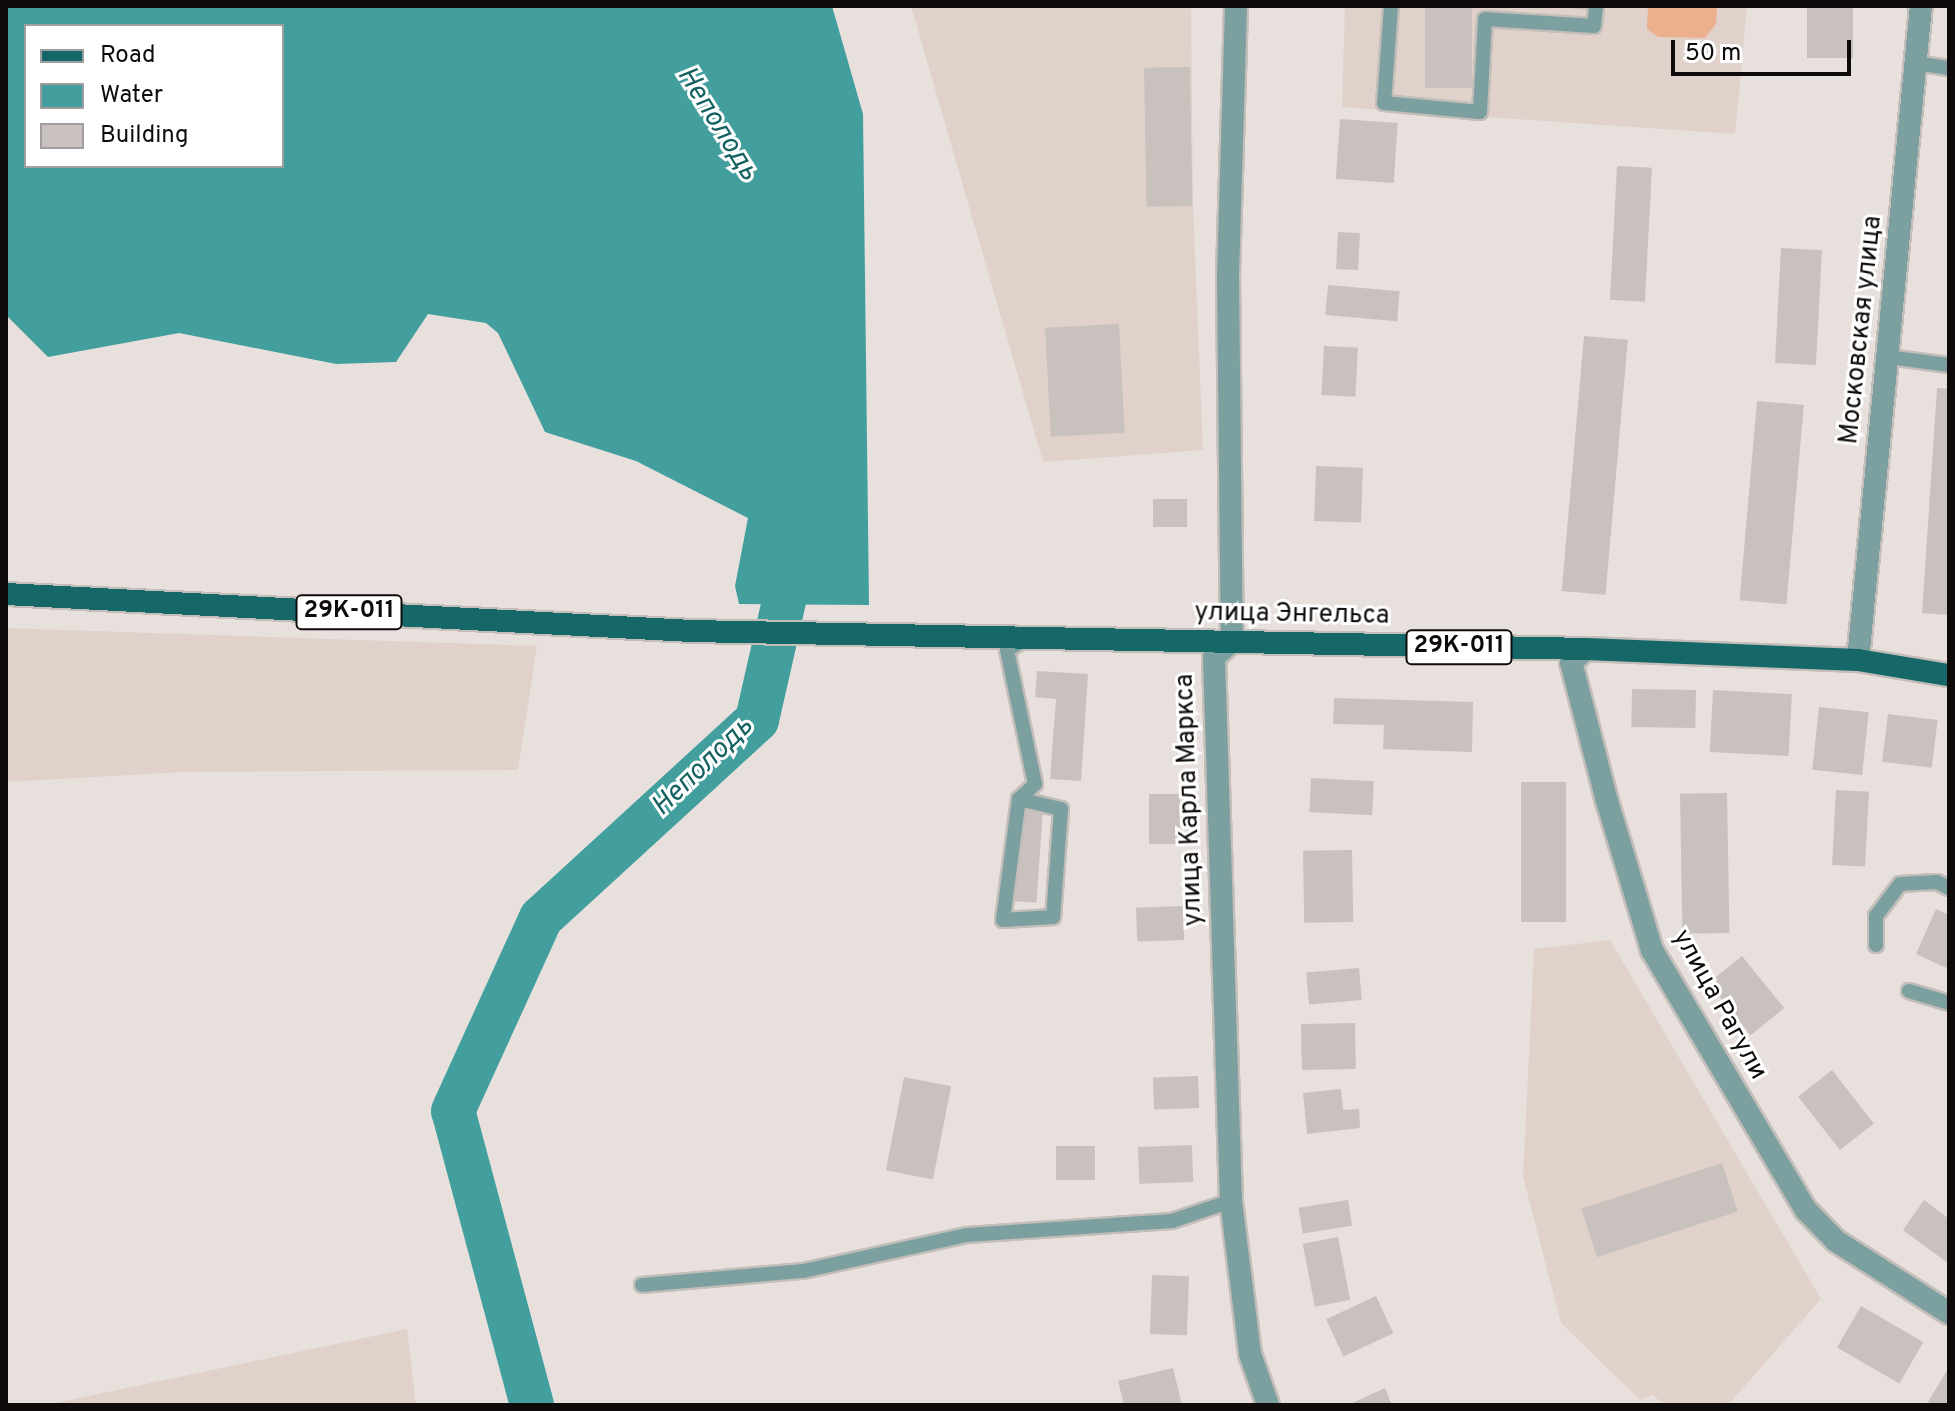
<!DOCTYPE html>
<html>
<head>
<meta charset="utf-8">
<style>
  body { margin:0 }
  #map { position:relative; width:1955px; height:1411px; overflow:hidden; background:#e7e0dc; font-family:Overpass,sans-serif }
  div>[style] { position:absolute }
  .built>* { inset:0; background:#e0d2ca }
  .green>* { inset:0; background:#ecb08c }
  .water>* { inset:0; background:#429f9e }
  .river>* { height:44px; margin:-22px; padding:0 22px; transform-origin:22px; border-radius:22px; background:#429f9e }
  .building>* { inset:0; background:#c8c1bd; transform-origin:0 0 }
  .roads { filter:drop-shadow(2px 0 #c4beba) drop-shadow(-2px 0 #c4beba) drop-shadow(0 2px #c4beba) drop-shadow(0 -2px #c4beba) }
  .service>* { height:14px; margin:-7px; padding:0 7px; transform-origin:7px; border-radius:7px; background:#7ca09f }
  .minor>* { height:22px; margin:-11px; padding:0 11px; transform-origin:11px; border-radius:11px; background:#7ca09f }
  .primary>* { height:22px; margin:-11px; padding:0 11px; transform-origin:11px; border-radius:11px; background:#156768 }
  span { translate:-50% -50%; white-space:nowrap; text-align:center; line-height:1.15; -webkit-text-stroke:6px #fff; paint-order:stroke }
  .shield-label span { padding:2px 6px; background:#fff; border:2px solid; border-radius:6px; -webkit-text-stroke-width:0 }
  .shield-label { font-size:24px; color:#0e0b0a; font-weight:700 }
  .street-label { font-size:26px; color:#0e0b0a }
  .water-label { font-size:28px; color:#146161; font-style:italic }
  .frame { position:absolute; inset:0; border:8px solid #0e0b0a; pointer-events:none }
  .legend { position:absolute; left:24px; top:24px; width:260px; height:144px; box-sizing:border-box; background:#fff; border:2px solid #9f9d9d; margin:0; padding:10px 14px; list-style:none; font-size:24px; color:#0e0b0a }
  .legend li { display:flex; align-items:center; gap:16px; height:40px }
  .legend b { width:40px; border:2px solid #9f9d9d }
  .scale { position:absolute; left:1671px; top:40px; width:180px; height:36px; box-sizing:border-box; border:4px solid #0e0b0a; border-top:0; padding-left:10px; font-size:24px; line-height:28px; white-space:nowrap; color:#0e0b0a; -webkit-text-stroke:6px #fff; paint-order:stroke }
</style>
</head>
<body>
<div id="map">
  <div class="built">
    <div style="clip-path:polygon(911px 6px,1191px 6px,1193px 206px,1203px 450px,1043px 462px)"></div>
    <div style="clip-path:polygon(1345px 6px,1747px 6px,1735px 134px,1342px 107px)"></div>
    <div style="clip-path:polygon(6px 628px,537px 646px,518px 770px,184px 772px,6px 782px)"></div>
    <div style="clip-path:polygon(1610px 940px,1821px 1299px,1728px 1405px,1665px 1405px,1652px 1395px,1640px 1400px,1561px 1323px,1523px 1177px,1534px 949px)"></div>
    <div style="clip-path:polygon(407px 1329px,416px 1405px,46px 1405px)"></div>
  </div>
  <div class="green">
    <div style="clip-path:polygon(1648px 6px,1717px 6px,1716px 24px,1705px 38px,1658px 37px,1647px 29px)"></div>
  </div>
  <div class="water">
    <div style="clip-path:polygon(evenodd,6px 6px,832px 6px,863px 114px,869px 605px,739px 604px,735px 586px,748px 518px,636px 461px,545px 432px,498px 333px,486px 323px,428px 314px,396px 362px,336px 364px,179px 333px,48px 357px,6px 315px,6px 6px,26px 26px,282px 26px,282px 166px,26px 166px,26px 26px)"></div>
  </div>
  <div class="river">
    <div style="left:532px;top:1405px;width:304px;rotate:-105deg"></div>
    <div style="left:453px;top:1111px;width:212px;rotate:-65.5deg"></div>
    <div style="left:541px;top:918px;width:293px;rotate:-42.5deg"></div>
    <div style="left:757px;top:720px;width:176px;rotate:-77.2deg"></div>
  </div>
  <div class="building">
    <div style="left:1425px;top:6px;width:47px;height:82px"></div>
    <div style="clip-path:polygon(1556px 6px,1593px 6px,1593px 11px)"></div>
    <div style="left:1807px;top:6px;width:46px;height:52px"></div>
    <div style="left:1190px;top:67px;width:139px;height:46px;rotate:89deg"></div>
    <div style="left:1340px;top:119px;width:58px;height:60px;rotate:4deg"></div>
    <div style="left:1617px;top:166px;width:35px;height:134px;rotate:3deg"></div>
    <div style="left:1338px;top:232px;width:22px;height:37px;rotate:3deg"></div>
    <div style="left:1781px;top:248px;width:41px;height:115px;rotate:3deg"></div>
    <div style="left:1328px;top:285px;width:72px;height:30px;rotate:5deg"></div>
    <div style="left:1119px;top:324px;width:109px;height:74px;rotate:87deg"></div>
    <div style="left:1584px;top:336px;width:44px;height:256px;rotate:5deg"></div>
    <div style="left:1324px;top:346px;width:34px;height:49px;rotate:3deg"></div>
    <div style="clip-path:polygon(1937px 388px,1949px 389px,1949px 615px,1922px 613px)"></div>
    <div style="left:1757px;top:401px;width:47px;height:200px;rotate:5deg"></div>
    <div style="left:1316px;top:466px;width:47px;height:55px;rotate:2deg"></div>
    <div style="left:1153px;top:499px;width:34px;height:28px"></div>
    <div style="clip-path:polygon(1037px 671px,1088px 674px,1081px 781px,1050px 779px,1056px 699px,1035px 697px)"></div>
    <div style="left:1632px;top:689px;width:64px;height:38px;rotate:1deg"></div>
    <div style="left:1713px;top:690px;width:79px;height:62px;rotate:3deg"></div>
    <div style="clip-path:polygon(1334px 698px,1473px 702px,1472px 752px,1383px 749px,1384px 725px,1333px 724px)"></div>
    <div style="left:1819px;top:707px;width:50px;height:63px;rotate:6deg"></div>
    <div style="left:1888px;top:714px;width:50px;height:48px;rotate:7deg"></div>
    <div style="left:1311px;top:778px;width:63px;height:34px;rotate:3deg"></div>
    <div style="left:1566px;top:782px;width:140px;height:45px;rotate:90deg"></div>
    <div style="left:1836px;top:790px;width:33px;height:75px;rotate:3deg"></div>
    <div style="left:1727px;top:793px;width:140px;height:47px;rotate:89deg"></div>
    <div style="left:1180px;top:794px;width:50px;height:31px;rotate:90deg"></div>
    <div style="left:1015px;top:809px;width:28px;height:92px;rotate:4deg"></div>
    <div style="left:1352px;top:850px;width:72px;height:49px;rotate:89deg"></div>
    <div style="left:1183px;top:906px;width:34px;height:47px;rotate:88deg"></div>
    <div style="clip-path:polygon(1936px 909px,1949px 915px,1949px 969px,1916px 954px)"></div>
    <div style="left:1742px;top:956px;width:67px;height:43px;rotate:51deg"></div>
    <div style="left:1359px;top:968px;width:32px;height:53px;rotate:85deg"></div>
    <div style="left:1355px;top:1023px;width:46px;height:54px;rotate:89deg"></div>
    <div style="left:1832px;top:1070px;width:68px;height:43px;rotate:52deg"></div>
    <div style="left:1198px;top:1076px;width:32px;height:45px;rotate:88deg"></div>
    <div style="left:904px;top:1077px;width:48px;height:95px;rotate:11deg"></div>
    <div style="clip-path:polygon(1341px 1089px,1343px 1110px,1359px 1109px,1360px 1128px,1307px 1134px,1303px 1093px)"></div>
    <div style="left:1192px;top:1145px;width:37px;height:54px;rotate:88deg"></div>
    <div style="left:1056px;top:1146px;width:39px;height:34px"></div>
    <div style="left:1722px;top:1163px;width:51px;height:148px;rotate:72deg"></div>
    <div style="left:1348px;top:1200px;width:26px;height:50px;rotate:81deg"></div>
    <div style="clip-path:polygon(1924px 1200px,1949px 1219px,1949px 1264px,1903px 1230px)"></div>
    <div style="left:1338px;top:1237px;width:64px;height:36px;rotate:79deg"></div>
    <div style="left:1152px;top:1275px;width:37px;height:59px;rotate:2deg"></div>
    <div style="left:1376px;top:1296px;width:41px;height:55px;rotate:65deg"></div>
    <div style="left:1861px;top:1306px;width:72px;height:48px;rotate:30deg"></div>
    <div style="clip-path:polygon(1949px 1367px,1949px 1405px,1933px 1405px,1928px 1402px)"></div>
    <div style="clip-path:polygon(1173px 1368px,1182px 1405px,1124px 1405px,1118px 1381px)"></div>
    <div style="clip-path:polygon(1385px 1388px,1392px 1405px,1348px 1405px)"></div>
  </div>
  <div class="roads">
    <div class="service">
      <div style="left:1391px;top:6px;width:97px;rotate:94.1deg"></div>
      <div style="left:1384px;top:103px;width:96px;rotate:5.4deg"></div>
      <div style="left:1480px;top:112px;width:93px;rotate:-86.9deg"></div>
      <div style="left:1485px;top:19px;width:109px;rotate:3.7deg"></div>
      <div style="left:1594px;top:26px;width:20px;rotate:-84deg"></div>
      <div style="left:1916px;top:63px;width:33px;rotate:9deg"></div>
      <div style="left:1888px;top:357px;width:62px;rotate:7.5deg"></div>
      <div style="left:1019px;top:799px;width:43px;rotate:13.4deg"></div>
      <div style="left:1061px;top:809px;width:108px;rotate:94.2deg"></div>
      <div style="left:1053px;top:917px;width:50px;rotate:176.6deg"></div>
      <div style="left:1003px;top:920px;width:122px;rotate:-82.5deg"></div>
      <div style="left:1019px;top:799px;width:22px;rotate:-43deg"></div>
      <div style="left:1035px;top:784px;width:137px;rotate:-101.8deg"></div>
      <div style="left:1007px;top:650px;width:20px;rotate:-30deg"></div>
      <div style="left:1876px;top:945px;width:29px;rotate:-90deg"></div>
      <div style="left:1876px;top:916px;width:40px;rotate:-53deg"></div>
      <div style="left:1900px;top:884px;width:37px;rotate:-3deg"></div>
      <div style="left:1937px;top:882px;width:13px;rotate:27deg"></div>
      <div style="left:1909px;top:991px;width:42px;rotate:16.7deg"></div>
      <div style="left:642px;top:1285px;width:162px;rotate:-5deg"></div>
      <div style="left:803px;top:1271px;width:168px;rotate:-12.4deg"></div>
      <div style="left:967px;top:1235px;width:205px;rotate:-3.9deg"></div>
      <div style="left:1172px;top:1221px;width:62px;rotate:-18.7deg"></div>
    </div>
    <div class="minor">
      <div style="left:1236px;top:6px;width:269px;rotate:91.7deg"></div>
      <div style="left:1228px;top:275px;width:366px;rotate:89.4deg"></div>
      <div style="left:1232px;top:641px;width:24px;rotate:138deg"></div>
      <div style="left:1214px;top:657px;width:544px;rotate:88.21deg"></div>
      <div style="left:1231px;top:1201px;width:154px;rotate:82.9deg"></div>
      <div style="left:1250px;top:1354px;width:54px;rotate:70.6deg"></div>
      <div style="left:1586px;top:649px;width:20px;rotate:139deg"></div>
      <div style="left:1571px;top:662px;width:144px;rotate:75.5deg"></div>
      <div style="left:1607px;top:801px;width:156px;rotate:73.2deg"></div>
      <div style="left:1652px;top:950px;width:302px;rotate:59.4deg"></div>
      <div style="left:1806px;top:1210px;width:43px;rotate:45.9deg"></div>
      <div style="left:1836px;top:1241px;width:134px;rotate:32.5deg"></div>
      <div style="left:1858px;top:660px;width:657px;rotate:-84.5deg"></div>
    </div>
    <div class="primary">
      <div style="left:6px;top:594px;width:686px;rotate:3.09deg"></div>
      <div style="left:691px;top:631px;width:895px;rotate:1.15deg"></div>
      <div style="left:1586px;top:649px;width:272px;rotate:2.3deg"></div>
      <div style="left:1858px;top:660px;width:92px;rotate:9.4deg"></div>
    </div>
  </div>
  <div class="shield-label">
    <span style="left:349px;top:612px">29К-011</span>
    <span style="left:1459px;top:647px">29К-011</span>
  </div>
  <div class="street-label">
    <span style="left:1862px;top:330px;rotate:-84deg">Московская улица</span>
    <span style="left:1292px;top:615px;rotate:1deg">улица Энгельса</span>
    <span style="left:1190px;top:800px;rotate:-92deg">улица Карла Маркса</span>
    <span style="left:1719px;top:1005px;rotate:61deg">улица Рагули</span>
  </div>
  <div class="water-label">
    <span style="left:717px;top:124px;rotate:58deg">Неполодь</span>
    <span style="left:703px;top:767px;rotate:-44deg">Неполодь</span>
  </div>
  <div class="frame"></div>
  <ul class="legend">
  <li><b style="height:10px;background:#156768"></b>Road</li>
  <li><b style="height:22px;background:#429f9e"></b>Water</li>
  <li><b style="height:22px;background:#c8c1bd"></b>Building</li>
  </ul>
  <div class="scale">50 m</div>
</div>
</body>
</html>
